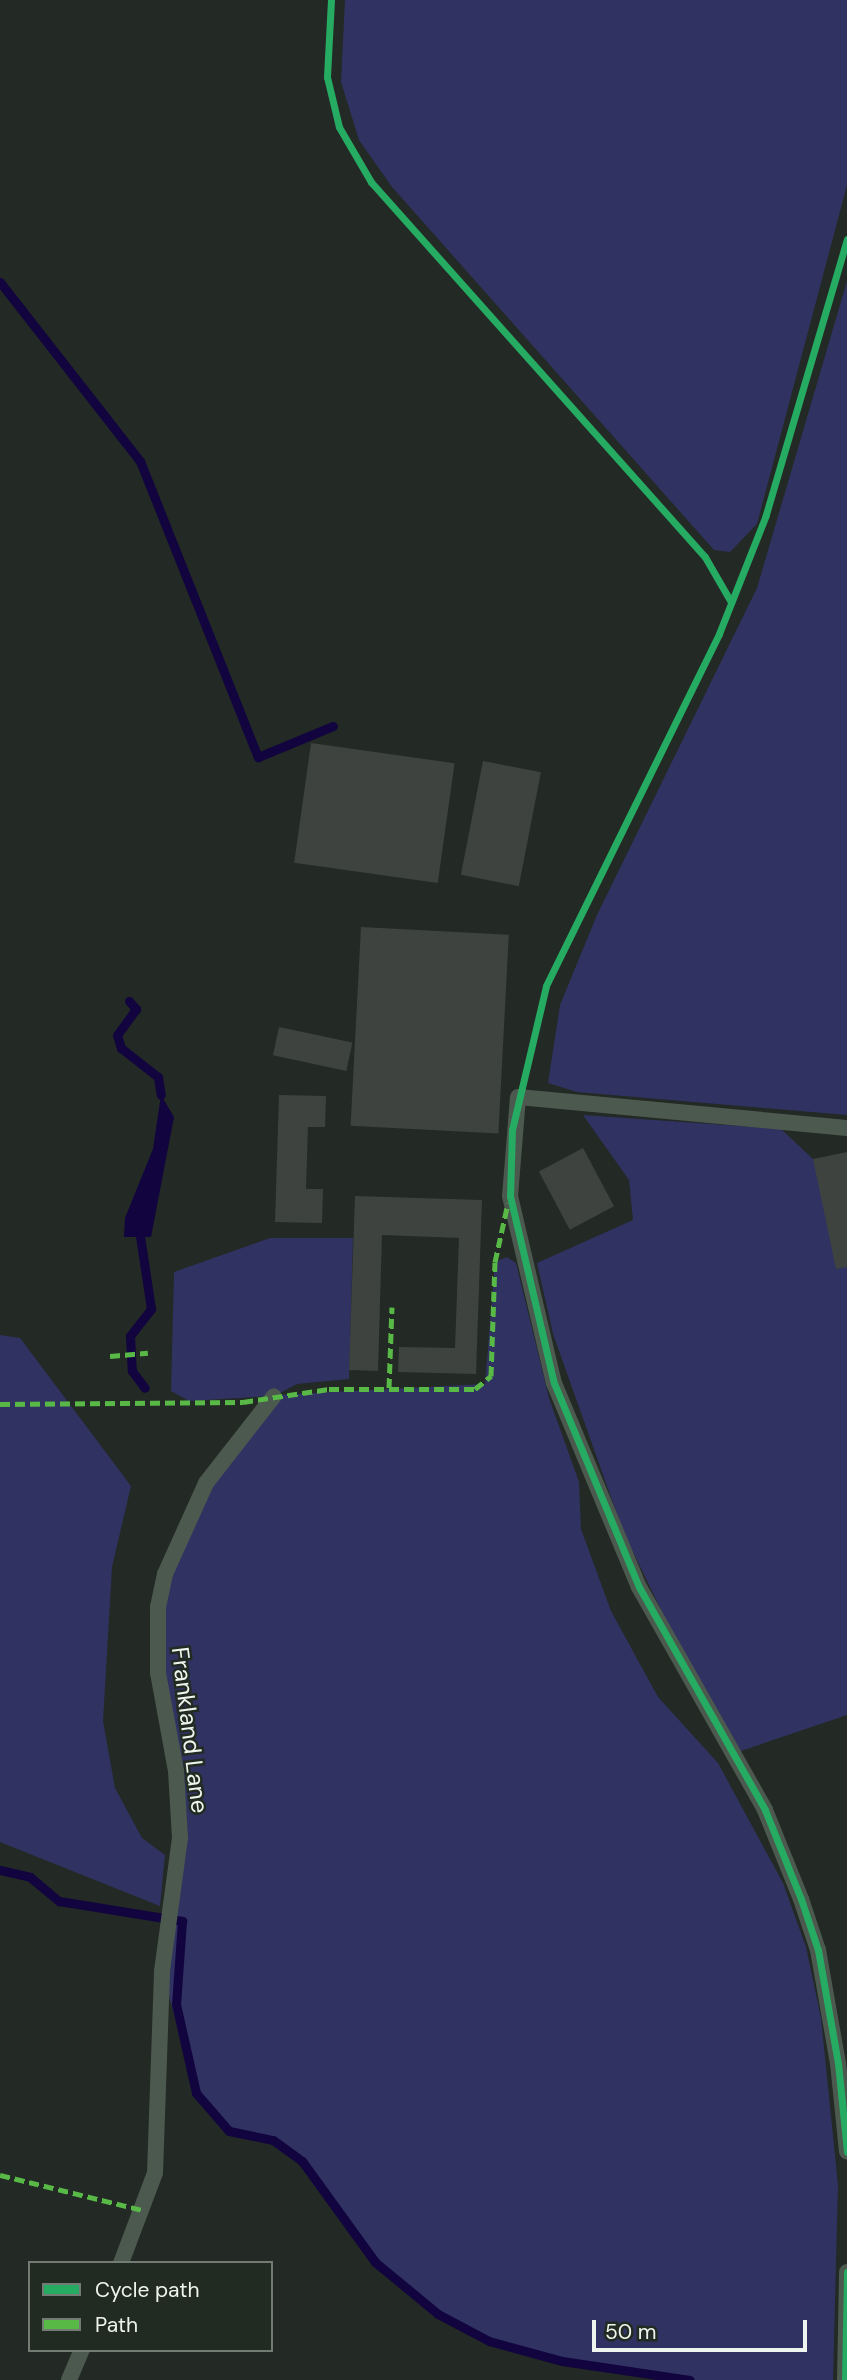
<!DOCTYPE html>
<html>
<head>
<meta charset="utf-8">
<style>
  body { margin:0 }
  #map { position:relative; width:847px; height:2380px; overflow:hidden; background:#232924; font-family:"DM Sans",sans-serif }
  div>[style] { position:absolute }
  .green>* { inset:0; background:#303361 }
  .water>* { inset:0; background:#11043f }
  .stream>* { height:9px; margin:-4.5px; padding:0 4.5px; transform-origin:4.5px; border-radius:4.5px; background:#11043f }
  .building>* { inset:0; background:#3e4340; transform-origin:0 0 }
  .lane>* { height:16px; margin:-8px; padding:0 8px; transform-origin:8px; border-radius:8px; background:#4c594e }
  .quiet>* { height:5px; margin-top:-2.5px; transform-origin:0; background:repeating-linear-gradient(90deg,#58b947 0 10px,transparent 0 15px) }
  .cycleway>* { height:7px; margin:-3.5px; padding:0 3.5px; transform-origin:3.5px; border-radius:3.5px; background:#26ab63 }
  span { translate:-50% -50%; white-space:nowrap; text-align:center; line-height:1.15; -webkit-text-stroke:5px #212b22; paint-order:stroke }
  .street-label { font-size:24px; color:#eef5ef }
  .legend { position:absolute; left:28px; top:2261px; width:245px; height:91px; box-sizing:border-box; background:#212b22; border:2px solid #737c74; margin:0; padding:9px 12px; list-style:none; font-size:21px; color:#eef5ef }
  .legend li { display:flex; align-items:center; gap:14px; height:35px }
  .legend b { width:35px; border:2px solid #737c74 }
  .scale { position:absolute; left:592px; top:2320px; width:215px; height:32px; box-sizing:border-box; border:4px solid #eef5ef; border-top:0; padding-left:9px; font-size:21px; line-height:24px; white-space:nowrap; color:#eef5ef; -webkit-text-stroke:5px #212b22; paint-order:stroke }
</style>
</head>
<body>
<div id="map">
  <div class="green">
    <div style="clip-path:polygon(345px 0,847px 0,847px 185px,757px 524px,730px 552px,714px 550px,392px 187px,359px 140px,341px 82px)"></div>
    <div style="clip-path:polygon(847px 281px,847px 1115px,577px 1092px,548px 1083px,560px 1005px,597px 915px,757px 588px)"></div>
    <div style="clip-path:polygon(583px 1115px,781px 1129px,813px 1159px,847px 1267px,847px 1715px,741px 1751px,677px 1643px,623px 1531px,553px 1334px,537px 1263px,633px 1220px,629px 1180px)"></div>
    <div style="clip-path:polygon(270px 1238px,353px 1238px,349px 1379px,297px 1384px,276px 1395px,485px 1384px,495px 1262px,507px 1257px,516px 1263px,549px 1398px,579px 1482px,581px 1529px,611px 1611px,658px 1697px,718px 1763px,783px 1883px,806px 1947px,821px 2018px,838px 2185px,833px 2380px,690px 2380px,562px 2361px,489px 2341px,438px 2314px,375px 2262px,302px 2161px,273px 2140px,229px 2131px,196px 2093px,162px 1971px,180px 1838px,156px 1635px,182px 1532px,272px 1396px,189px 1401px,171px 1391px,174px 1272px)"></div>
    <div style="clip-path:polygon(0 1335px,20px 1338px,131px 1486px,112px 1567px,103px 1721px,115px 1788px,142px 1838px,165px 1855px,160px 1906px,0 1842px)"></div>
  </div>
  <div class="water">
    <div style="clip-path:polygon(161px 1095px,174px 1117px,151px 1237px,124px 1237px,125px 1218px,153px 1149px)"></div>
  </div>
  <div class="stream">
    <div style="left:0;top:282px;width:227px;rotate:52deg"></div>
    <div style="left:140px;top:461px;width:319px;rotate:68.3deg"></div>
    <div style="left:258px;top:757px;width:81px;rotate:-22.5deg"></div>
    <div style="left:129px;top:1001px;width:11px;rotate:49deg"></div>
    <div style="left:136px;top:1009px;width:32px;rotate:126deg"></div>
    <div style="left:117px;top:1035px;width:14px;rotate:73deg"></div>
    <div style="left:121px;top:1048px;width:47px;rotate:38.1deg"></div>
    <div style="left:158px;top:1077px;width:18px;rotate:81deg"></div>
    <div style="left:140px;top:1236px;width:74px;rotate:81.4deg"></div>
    <div style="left:151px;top:1309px;width:34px;rotate:128deg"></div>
    <div style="left:130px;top:1336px;width:35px;rotate:87deg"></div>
    <div style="left:132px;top:1371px;width:21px;rotate:53deg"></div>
    <div style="left:0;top:1870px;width:31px;rotate:13deg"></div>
    <div style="left:30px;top:1877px;width:38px;rotate:40deg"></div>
    <div style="left:59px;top:1901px;width:125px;rotate:9.2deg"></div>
    <div style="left:182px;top:1921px;width:83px;rotate:94.1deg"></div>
    <div style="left:176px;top:2004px;width:91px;rotate:77.3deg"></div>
    <div style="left:196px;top:2093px;width:50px;rotate:49deg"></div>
    <div style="left:229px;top:2131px;width:45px;rotate:11.6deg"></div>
    <div style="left:273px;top:2140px;width:36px;rotate:36deg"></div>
    <div style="left:302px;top:2161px;width:125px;rotate:54.1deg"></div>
    <div style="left:375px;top:2262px;width:82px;rotate:39.5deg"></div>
    <div style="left:438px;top:2314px;width:58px;rotate:27.9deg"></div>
    <div style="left:489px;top:2341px;width:76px;rotate:15.3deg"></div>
    <div style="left:562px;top:2361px;width:129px;rotate:8.4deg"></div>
  </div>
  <div class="building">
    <div style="left:311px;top:743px;width:145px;height:121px;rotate:8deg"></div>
    <div style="left:483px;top:761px;width:59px;height:116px;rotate:11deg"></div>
    <div style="left:361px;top:927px;width:148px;height:199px;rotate:3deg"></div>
    <div style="left:279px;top:1027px;width:75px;height:29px;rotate:12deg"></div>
    <div style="clip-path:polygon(279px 1095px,326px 1096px,325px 1127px,308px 1127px,306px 1189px,323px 1189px,322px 1223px,275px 1222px)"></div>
    <div style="left:583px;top:1148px;width:66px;height:50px;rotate:62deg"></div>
    <div style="clip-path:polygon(847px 1152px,847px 1267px,836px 1269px,813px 1159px)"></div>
    <div style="clip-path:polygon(355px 1196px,482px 1200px,476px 1374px,398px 1372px,399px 1347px,455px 1348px,459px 1238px,382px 1235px,378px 1371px,349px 1370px)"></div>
  </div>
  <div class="lane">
    <div style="left:847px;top:1128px;width:330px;rotate:-174.6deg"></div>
    <div style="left:518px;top:1097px;width:99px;rotate:94.6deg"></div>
    <div style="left:510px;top:1196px;width:192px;rotate:76.8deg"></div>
    <div style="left:554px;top:1383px;width:221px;rotate:67.4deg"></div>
    <div style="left:639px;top:1587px;width:256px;rotate:60.5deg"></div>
    <div style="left:765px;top:1810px;width:96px;rotate:68deg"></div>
    <div style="left:801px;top:1899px;width:54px;rotate:71.6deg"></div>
    <div style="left:818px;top:1950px;width:115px;rotate:80deg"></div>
    <div style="left:838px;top:2063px;width:89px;rotate:84.2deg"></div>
    <div style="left:121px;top:2263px;width:96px;rotate:-69.3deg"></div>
    <div style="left:155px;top:2173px;width:202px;rotate:-88deg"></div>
    <div style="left:162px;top:1971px;width:134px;rotate:-82.3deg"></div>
    <div style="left:180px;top:1838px;width:67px;rotate:-93.4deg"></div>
    <div style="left:176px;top:1771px;width:100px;rotate:-100.4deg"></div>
    <div style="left:158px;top:1673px;width:66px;rotate:-90deg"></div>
    <div style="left:158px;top:1607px;width:34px;rotate:-78deg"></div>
    <div style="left:165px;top:1574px;width:100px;rotate:-65.7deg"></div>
    <div style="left:206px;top:1483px;width:110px;rotate:-52deg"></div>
    <div style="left:69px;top:2380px;width:33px;rotate:-67deg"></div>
    <div style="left:845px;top:2380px;width:108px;rotate:-88.9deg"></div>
  </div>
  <div class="quiet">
    <div style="left:110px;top:1356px;width:38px;rotate:-5deg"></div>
    <div style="left:389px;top:1388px;width:81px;rotate:-87.9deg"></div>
    <div style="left:0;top:1404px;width:243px;rotate:-0.5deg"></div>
    <div style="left:243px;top:1402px;width:87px;rotate:-8.6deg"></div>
    <div style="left:329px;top:1389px;width:146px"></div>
    <div style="left:475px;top:1389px;width:21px;rotate:-39deg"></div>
    <div style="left:491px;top:1376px;width:114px;rotate:-88deg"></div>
    <div style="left:495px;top:1262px;width:60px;rotate:-77.6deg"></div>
    <div style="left:0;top:2175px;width:147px;rotate:13.8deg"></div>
  </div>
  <div class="cycleway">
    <div style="left:331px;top:0;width:77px;rotate:93deg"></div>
    <div style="left:327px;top:77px;width:51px;rotate:76.5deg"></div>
    <div style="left:339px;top:127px;width:64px;rotate:59.8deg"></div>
    <div style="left:371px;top:182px;width:502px;rotate:48.31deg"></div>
    <div style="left:705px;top:557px;width:52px;rotate:60deg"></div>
    <div style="left:847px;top:239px;width:288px;rotate:106.4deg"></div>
    <div style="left:766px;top:515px;width:128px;rotate:111.6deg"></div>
    <div style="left:719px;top:634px;width:392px;rotate:116.2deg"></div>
    <div style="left:546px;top:986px;width:148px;rotate:103.3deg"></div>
    <div style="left:512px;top:1130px;width:66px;rotate:91.7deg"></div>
    <div style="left:510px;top:1196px;width:192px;rotate:76.8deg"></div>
    <div style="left:554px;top:1383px;width:221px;rotate:67.4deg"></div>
    <div style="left:639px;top:1587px;width:256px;rotate:60.5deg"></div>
    <div style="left:765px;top:1810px;width:96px;rotate:68deg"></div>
    <div style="left:801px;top:1899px;width:54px;rotate:71.6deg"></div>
    <div style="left:818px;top:1950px;width:115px;rotate:80deg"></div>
    <div style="left:838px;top:2063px;width:89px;rotate:84.2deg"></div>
    <div style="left:845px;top:2380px;width:108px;rotate:-88.9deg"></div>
  </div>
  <div class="street-label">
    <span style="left:190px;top:1730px;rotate:83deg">Frankland Lane</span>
  </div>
  <ul class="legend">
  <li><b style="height:9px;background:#26ab63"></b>Cycle path</li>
  <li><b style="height:9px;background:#58b947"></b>Path</li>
  </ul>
  <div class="scale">50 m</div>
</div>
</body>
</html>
